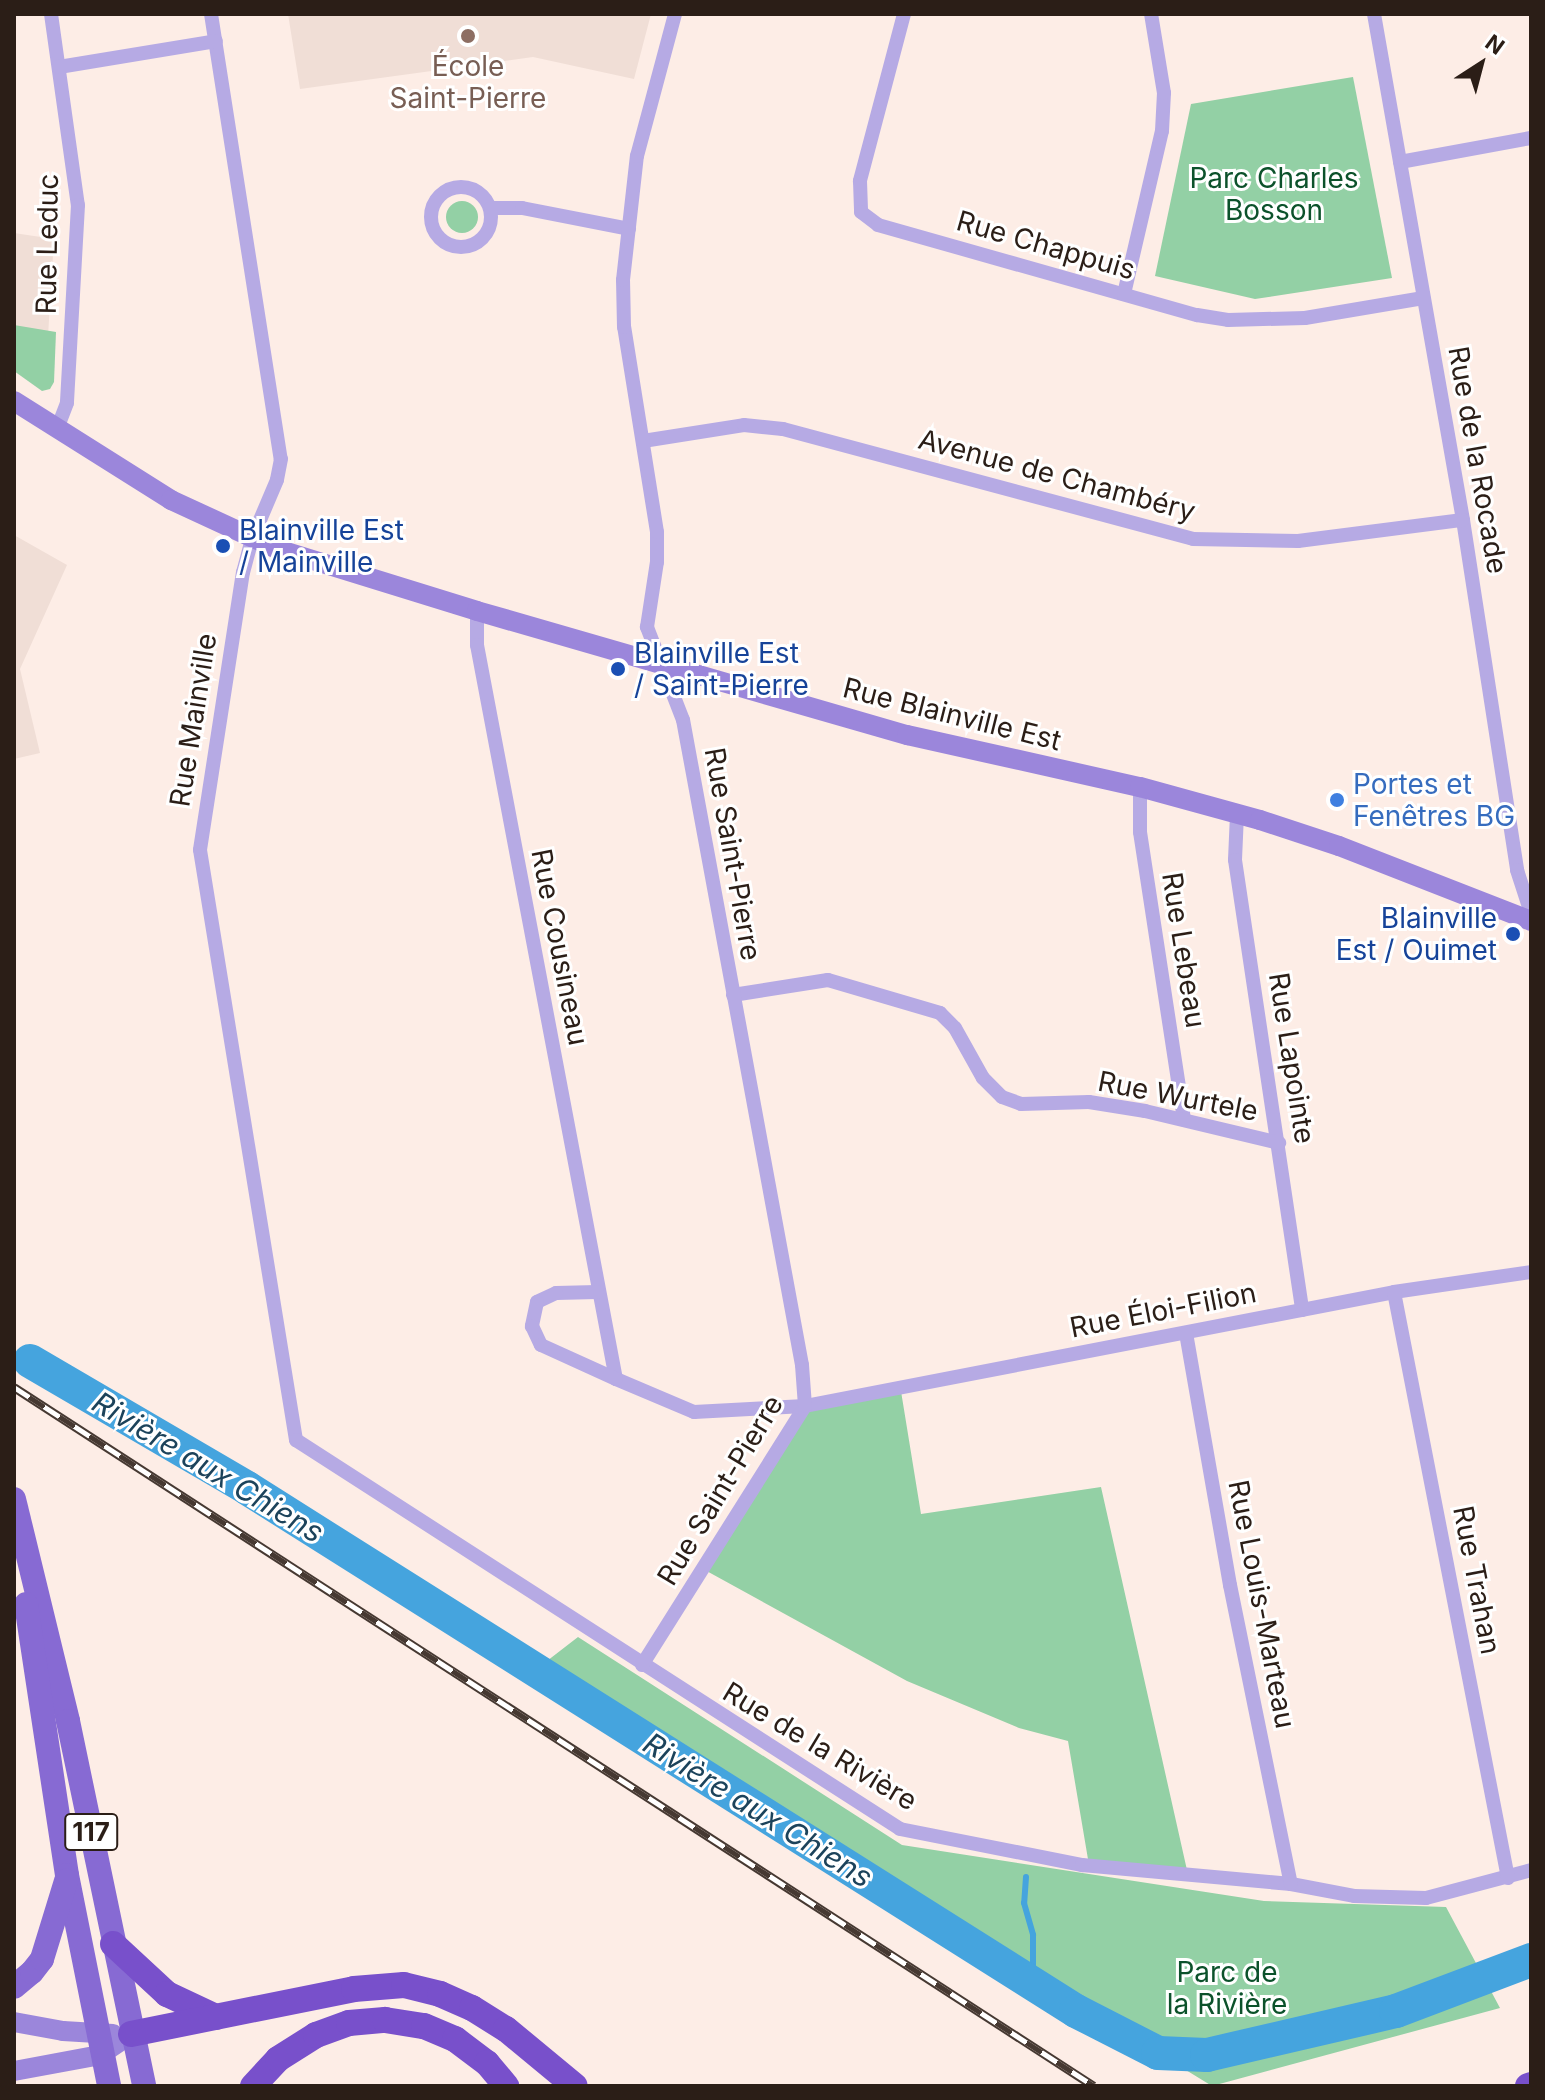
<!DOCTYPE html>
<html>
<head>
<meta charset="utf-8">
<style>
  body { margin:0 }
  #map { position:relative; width:1545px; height:2100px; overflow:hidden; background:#fdede6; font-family:Inter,sans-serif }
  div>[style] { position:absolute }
  .built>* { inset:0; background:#f0ded6 }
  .green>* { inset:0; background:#93d0a5 }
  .round { border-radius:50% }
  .stream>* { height:6px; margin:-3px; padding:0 3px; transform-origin:3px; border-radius:3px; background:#45a4de }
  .river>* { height:34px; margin:-17px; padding:0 17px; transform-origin:17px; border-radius:17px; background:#45a4de }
  .street>* { height:14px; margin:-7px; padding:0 7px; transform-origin:7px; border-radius:7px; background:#b6aae4 }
  .street>.ring { margin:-7px; padding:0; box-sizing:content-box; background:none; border:14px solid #b6aae4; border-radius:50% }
  .secondary>* { height:20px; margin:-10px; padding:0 10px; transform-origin:10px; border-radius:10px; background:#9b86db }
  .primary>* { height:24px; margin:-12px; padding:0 12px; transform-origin:12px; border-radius:12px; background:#876ad3 }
  .highway>* { height:26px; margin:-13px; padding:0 13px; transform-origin:13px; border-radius:13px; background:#7850cb }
  .rail>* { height:9px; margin-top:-4.5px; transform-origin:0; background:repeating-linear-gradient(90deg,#fff 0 18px,#463932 0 36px); box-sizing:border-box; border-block:2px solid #463932 }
  .dots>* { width:22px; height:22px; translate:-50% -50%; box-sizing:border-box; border:4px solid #fff; border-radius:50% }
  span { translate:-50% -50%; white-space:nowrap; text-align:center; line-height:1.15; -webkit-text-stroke:6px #fff; paint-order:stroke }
  .shield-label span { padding:2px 6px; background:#fff; border:2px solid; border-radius:6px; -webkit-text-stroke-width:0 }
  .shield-label { font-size:26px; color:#2b1e17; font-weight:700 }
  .education-label { font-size:28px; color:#785e54 }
  .park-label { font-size:28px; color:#0c522b }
  .street-label { font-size:28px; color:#2b1e17 }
  .transit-label { font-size:28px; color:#164399 }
  .left { translate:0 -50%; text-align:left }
  .right { translate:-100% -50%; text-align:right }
  .shop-label { font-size:28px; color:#366cbe }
  .water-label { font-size:30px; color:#1c435b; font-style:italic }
  .frame { position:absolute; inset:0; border:16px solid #2b1e17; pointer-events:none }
  .north { position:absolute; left:1441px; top:24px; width:80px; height:80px; -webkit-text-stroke:6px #fff; paint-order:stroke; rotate:36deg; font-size:22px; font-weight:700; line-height:32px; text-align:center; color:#2b1e17 }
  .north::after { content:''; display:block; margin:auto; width:28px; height:36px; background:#2b1e17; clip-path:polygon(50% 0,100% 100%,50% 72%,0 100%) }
</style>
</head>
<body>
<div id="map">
  <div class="built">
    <div style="clip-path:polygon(288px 14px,651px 14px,634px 79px,533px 57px,300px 89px)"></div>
    <div style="clip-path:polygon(14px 233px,54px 239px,45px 385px,14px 362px)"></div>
    <div style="clip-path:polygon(14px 535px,67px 565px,20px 669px,40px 753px,14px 759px)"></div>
  </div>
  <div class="green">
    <div style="clip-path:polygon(1353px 77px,1392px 278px,1255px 299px,1155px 276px,1191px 104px)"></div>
    <div class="round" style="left:446px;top:201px;width:32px;height:32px"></div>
    <div style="clip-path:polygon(14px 325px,56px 332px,54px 382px,50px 389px,42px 391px,14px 371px)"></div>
    <div style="clip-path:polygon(900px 1385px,921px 1514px,1101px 1487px,1189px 1879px,1090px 1871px,1068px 1741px,1019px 1728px,907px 1681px,703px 1569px,805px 1406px)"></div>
    <div style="clip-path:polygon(578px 1637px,902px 1845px,1264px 1901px,1446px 1907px,1500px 2008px,1212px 2086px,534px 1671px)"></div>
  </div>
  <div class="stream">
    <div style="left:1026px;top:1877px;width:26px;rotate:94deg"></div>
    <div style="left:1024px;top:1903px;width:33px;rotate:74deg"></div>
    <div style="left:1033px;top:1935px;width:49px;rotate:90deg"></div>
  </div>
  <div class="river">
    <div style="left:30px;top:1361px;width:251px;rotate:30.3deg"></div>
    <div style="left:247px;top:1488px;width:980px;rotate:32.25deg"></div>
    <div style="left:1076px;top:2011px;width:92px;rotate:27.1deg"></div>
    <div style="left:1158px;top:2053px;width:49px;rotate:2.3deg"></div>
    <div style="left:1207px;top:2055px;width:194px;rotate:-13.1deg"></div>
    <div style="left:1396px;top:2011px;width:144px;rotate:-20.7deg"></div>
  </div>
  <div class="street">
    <div style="left:51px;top:14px;width:193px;rotate:82deg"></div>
    <div style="left:78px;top:205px;width:198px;rotate:93.2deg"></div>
    <div style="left:67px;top:403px;width:26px;rotate:111deg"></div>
    <div style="left:211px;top:14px;width:450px;rotate:81.1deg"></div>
    <div style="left:281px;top:459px;width:21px;rotate:101deg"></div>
    <div style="left:277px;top:480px;width:64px;rotate:113deg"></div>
    <div style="left:252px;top:539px;width:34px;rotate:105deg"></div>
    <div style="left:243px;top:572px;width:281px;rotate:98.8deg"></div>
    <div style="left:200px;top:850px;width:598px;rotate:80.76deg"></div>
    <div style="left:296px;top:1440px;width:718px;rotate:32.78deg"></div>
    <div style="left:900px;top:1829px;width:186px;rotate:11.2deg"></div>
    <div style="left:1082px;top:1865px;width:210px;rotate:5.2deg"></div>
    <div style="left:1291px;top:1884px;width:64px;rotate:10.8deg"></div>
    <div style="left:1354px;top:1896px;width:72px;rotate:1.6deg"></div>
    <div style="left:1426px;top:1898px;width:109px;rotate:-14.9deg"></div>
    <div style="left:904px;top:14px;width:173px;rotate:104.8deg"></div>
    <div style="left:860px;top:181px;width:31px;rotate:88deg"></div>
    <div style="left:861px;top:212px;width:21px;rotate:37deg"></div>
    <div style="left:878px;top:225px;width:331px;rotate:15.8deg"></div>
    <div style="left:1197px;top:315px;width:31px;rotate:9deg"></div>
    <div style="left:1228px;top:320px;width:77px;rotate:-1.5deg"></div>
    <div style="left:1305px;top:318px;width:120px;rotate:-9.6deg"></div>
    <div style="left:1374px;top:14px;width:514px;rotate:80.02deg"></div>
    <div style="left:1463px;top:520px;width:354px;rotate:81.2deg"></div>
    <div style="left:1517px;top:870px;width:45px;rotate:72deg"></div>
    <div style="left:59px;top:67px;width:159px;rotate:-9.4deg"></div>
    <div style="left:1400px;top:162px;width:133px;rotate:-10.4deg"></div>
    <div class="ring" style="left:431px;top:187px;width:46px;height:46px"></div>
    <div style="left:491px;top:208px;width:31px"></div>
    <div style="left:522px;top:208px;width:109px;rotate:11.1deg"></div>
    <div style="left:1124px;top:294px;width:167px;rotate:-76.9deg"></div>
    <div style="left:1162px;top:131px;width:38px;rotate:-87deg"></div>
    <div style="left:1164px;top:93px;width:80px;rotate:-99.3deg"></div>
    <div style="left:643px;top:441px;width:102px;rotate:-9deg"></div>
    <div style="left:744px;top:425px;width:39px;rotate:6deg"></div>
    <div style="left:783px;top:429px;width:424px;rotate:15deg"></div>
    <div style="left:1193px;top:539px;width:105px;rotate:1.1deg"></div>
    <div style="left:1298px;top:541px;width:166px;rotate:-7.3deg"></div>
    <div style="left:477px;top:611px;width:34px;rotate:90deg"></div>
    <div style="left:477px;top:645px;width:747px;rotate:79.28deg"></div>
    <div style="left:616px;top:1379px;width:85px;rotate:22.9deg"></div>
    <div style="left:694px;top:1412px;width:111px;rotate:-3.1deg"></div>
    <div style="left:805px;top:1406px;width:600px;rotate:-10.95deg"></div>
    <div style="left:1394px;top:1292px;width:138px;rotate:-8.3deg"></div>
    <div style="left:1140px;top:787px;width:45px;rotate:90deg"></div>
    <div style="left:1140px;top:832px;width:291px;rotate:81.3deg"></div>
    <div style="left:1237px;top:814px;width:46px;rotate:92.5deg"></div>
    <div style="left:1235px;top:860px;width:455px;rotate:81.5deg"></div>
    <div style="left:733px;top:995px;width:96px;rotate:-9deg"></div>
    <div style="left:828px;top:980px;width:117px;rotate:16.4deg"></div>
    <div style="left:940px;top:1013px;width:21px;rotate:45deg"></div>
    <div style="left:955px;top:1028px;width:57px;rotate:60.8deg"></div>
    <div style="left:983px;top:1078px;width:27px;rotate:45deg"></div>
    <div style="left:1002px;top:1097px;width:20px;rotate:20deg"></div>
    <div style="left:1021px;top:1104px;width:68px;rotate:-1.7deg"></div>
    <div style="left:1089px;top:1102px;width:57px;rotate:9.1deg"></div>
    <div style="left:1145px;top:1111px;width:138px;rotate:13.4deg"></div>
    <div style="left:597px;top:1292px;width:41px;rotate:178.6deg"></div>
    <div style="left:556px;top:1293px;width:21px;rotate:155deg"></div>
    <div style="left:537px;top:1302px;width:25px;rotate:102deg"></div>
    <div style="left:532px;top:1326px;width:21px;rotate:65deg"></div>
    <div style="left:541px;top:1345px;width:82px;rotate:24.4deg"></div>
    <div style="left:1394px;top:1292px;width:597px;rotate:78.99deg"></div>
    <div style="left:1186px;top:1333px;width:256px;rotate:80.1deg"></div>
    <div style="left:1230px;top:1585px;width:305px;rotate:78.5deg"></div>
    <div style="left:642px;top:1665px;width:306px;rotate:-57.8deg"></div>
    <div style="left:805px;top:1406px;width:41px;rotate:-94.2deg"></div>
    <div style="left:802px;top:1365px;width:656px;rotate:-100.45deg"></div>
    <div style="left:683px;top:720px;width:100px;rotate:-111.2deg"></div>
    <div style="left:647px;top:627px;width:66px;rotate:-81.3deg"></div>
    <div style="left:657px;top:562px;width:30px;rotate:-90deg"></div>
    <div style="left:657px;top:532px;width:208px;rotate:-99.1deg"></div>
    <div style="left:624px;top:327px;width:47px;rotate:-91.2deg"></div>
    <div style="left:623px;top:280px;width:125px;rotate:-83.6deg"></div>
    <div style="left:637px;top:156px;width:147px;rotate:-75deg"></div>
  </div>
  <div class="secondary">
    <div style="left:14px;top:401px;width:186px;rotate:32.2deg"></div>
    <div style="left:171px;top:500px;width:117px;rotate:24.8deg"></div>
    <div style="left:277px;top:549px;width:209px;rotate:17.2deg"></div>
    <div style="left:477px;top:611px;width:448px;rotate:16.1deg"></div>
    <div style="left:907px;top:735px;width:239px;rotate:12.6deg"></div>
    <div style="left:1140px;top:787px;width:124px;rotate:15.4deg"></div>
    <div style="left:1260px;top:820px;width:83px;rotate:18.2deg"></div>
    <div style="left:1339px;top:846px;width:206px;rotate:21.3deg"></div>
    <div style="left:14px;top:2022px;width:50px;rotate:10.4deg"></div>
    <div style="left:63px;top:2031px;width:50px;rotate:3.4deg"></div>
    <div style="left:14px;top:2071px;width:87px;rotate:-10.5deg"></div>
    <div style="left:100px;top:2055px;width:37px;rotate:-34deg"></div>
  </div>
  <div class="primary">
    <div style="left:14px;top:1499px;width:228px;rotate:76.3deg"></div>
    <div style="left:68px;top:1721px;width:373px;rotate:78.2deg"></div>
    <div style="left:26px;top:1604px;width:274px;rotate:81.4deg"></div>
    <div style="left:67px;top:1875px;width:215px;rotate:78.7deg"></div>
    <div style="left:14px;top:1987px;width:23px;rotate:-40deg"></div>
    <div style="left:32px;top:1972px;width:16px;rotate:-52deg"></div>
    <div style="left:42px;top:1959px;width:82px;rotate:-72.9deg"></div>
  </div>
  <div class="highway">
    <div style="left:113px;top:1944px;width:74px;rotate:42.8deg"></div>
    <div style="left:167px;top:1994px;width:54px;rotate:25.1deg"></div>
    <div style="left:131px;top:2034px;width:227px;rotate:-11.4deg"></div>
    <div style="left:354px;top:1989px;width:50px;rotate:-4.6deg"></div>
    <div style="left:404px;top:1985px;width:37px;rotate:14deg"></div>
    <div style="left:440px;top:1994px;width:35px;rotate:24deg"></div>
    <div style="left:472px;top:2008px;width:40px;rotate:32deg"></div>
    <div style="left:506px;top:2029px;width:89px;rotate:39.6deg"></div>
    <div style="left:253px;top:2086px;width:37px;rotate:-47deg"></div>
    <div style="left:278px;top:2059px;width:45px;rotate:-32.3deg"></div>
    <div style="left:316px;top:2035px;width:35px;rotate:-20deg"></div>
    <div style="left:349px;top:2023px;width:36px;rotate:-5deg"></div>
    <div style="left:385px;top:2020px;width:39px;rotate:9deg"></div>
    <div style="left:424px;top:2026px;width:34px;rotate:23deg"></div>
    <div style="left:455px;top:2039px;width:40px;rotate:37deg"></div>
    <div style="left:487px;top:2063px;width:30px;rotate:50deg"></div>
    <div style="left:1528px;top:2086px;width:3px;rotate:-18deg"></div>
  </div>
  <div class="rail">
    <div style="left:14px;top:1387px;width:1286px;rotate:32.91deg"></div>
  </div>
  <div class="dots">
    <div style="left:468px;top:36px;background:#8d6e63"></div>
    <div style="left:223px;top:546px;background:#1a4fb4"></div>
    <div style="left:618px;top:669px;background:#1a4fb4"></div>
    <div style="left:1337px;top:800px;background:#3f7fe0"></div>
    <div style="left:1513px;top:934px;background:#1a4fb4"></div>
  </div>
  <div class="shield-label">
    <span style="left:91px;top:1832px">117</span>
  </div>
  <div class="education-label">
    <span style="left:468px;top:82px">École<br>Saint-Pierre</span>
  </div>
  <div class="park-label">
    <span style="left:1274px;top:194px">Parc Charles<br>Bosson</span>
    <span style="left:1227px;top:1988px">Parc de<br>la Rivière</span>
  </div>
  <div class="street-label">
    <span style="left:47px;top:244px;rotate:-89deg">Rue Leduc</span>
    <span style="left:1046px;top:245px;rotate:16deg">Rue Chappuis</span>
    <span style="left:1478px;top:460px;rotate:80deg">Rue de la Rocade</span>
    <span style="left:1057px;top:475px;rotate:15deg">Avenue de Chambéry</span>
    <span style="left:952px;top:714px;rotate:14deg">Rue Blainville Est</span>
    <span style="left:193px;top:720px;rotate:-81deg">Rue Mainville</span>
    <span style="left:733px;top:854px;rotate:80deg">Rue Saint-Pierre</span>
    <span style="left:560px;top:947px;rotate:79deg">Rue Cousineau</span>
    <span style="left:1184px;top:950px;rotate:81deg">Rue Lebeau</span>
    <span style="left:1292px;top:1058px;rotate:81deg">Rue Lapointe</span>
    <span style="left:1178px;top:1096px;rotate:11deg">Rue Wurtele</span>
    <span style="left:1163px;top:1310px;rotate:-11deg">Rue Éloi-Filion</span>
    <span style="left:720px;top:1490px;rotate:-59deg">Rue Saint-Pierre</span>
    <span style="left:1477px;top:1580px;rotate:79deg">Rue Trahan</span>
    <span style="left:1262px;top:1604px;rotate:79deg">Rue Louis-Marteau</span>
    <span style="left:820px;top:1746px;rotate:31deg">Rue de la Rivière</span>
  </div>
  <div class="transit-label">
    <span class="left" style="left:239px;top:546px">Blainville Est<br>/ Mainville</span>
    <span class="left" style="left:634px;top:669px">Blainville Est<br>/ Saint-Pierre</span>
    <span class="right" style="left:1497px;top:934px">Blainville<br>Est / Ouimet</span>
  </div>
  <div class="shop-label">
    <span class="left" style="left:1353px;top:800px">Portes et<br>Fenêtres BG</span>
  </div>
  <div class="water-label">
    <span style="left:208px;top:1467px;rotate:31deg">Rivière aux Chiens</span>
    <span style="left:758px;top:1810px;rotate:32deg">Rivière aux Chiens</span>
  </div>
  <div class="frame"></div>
  <div class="north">N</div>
</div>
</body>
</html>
